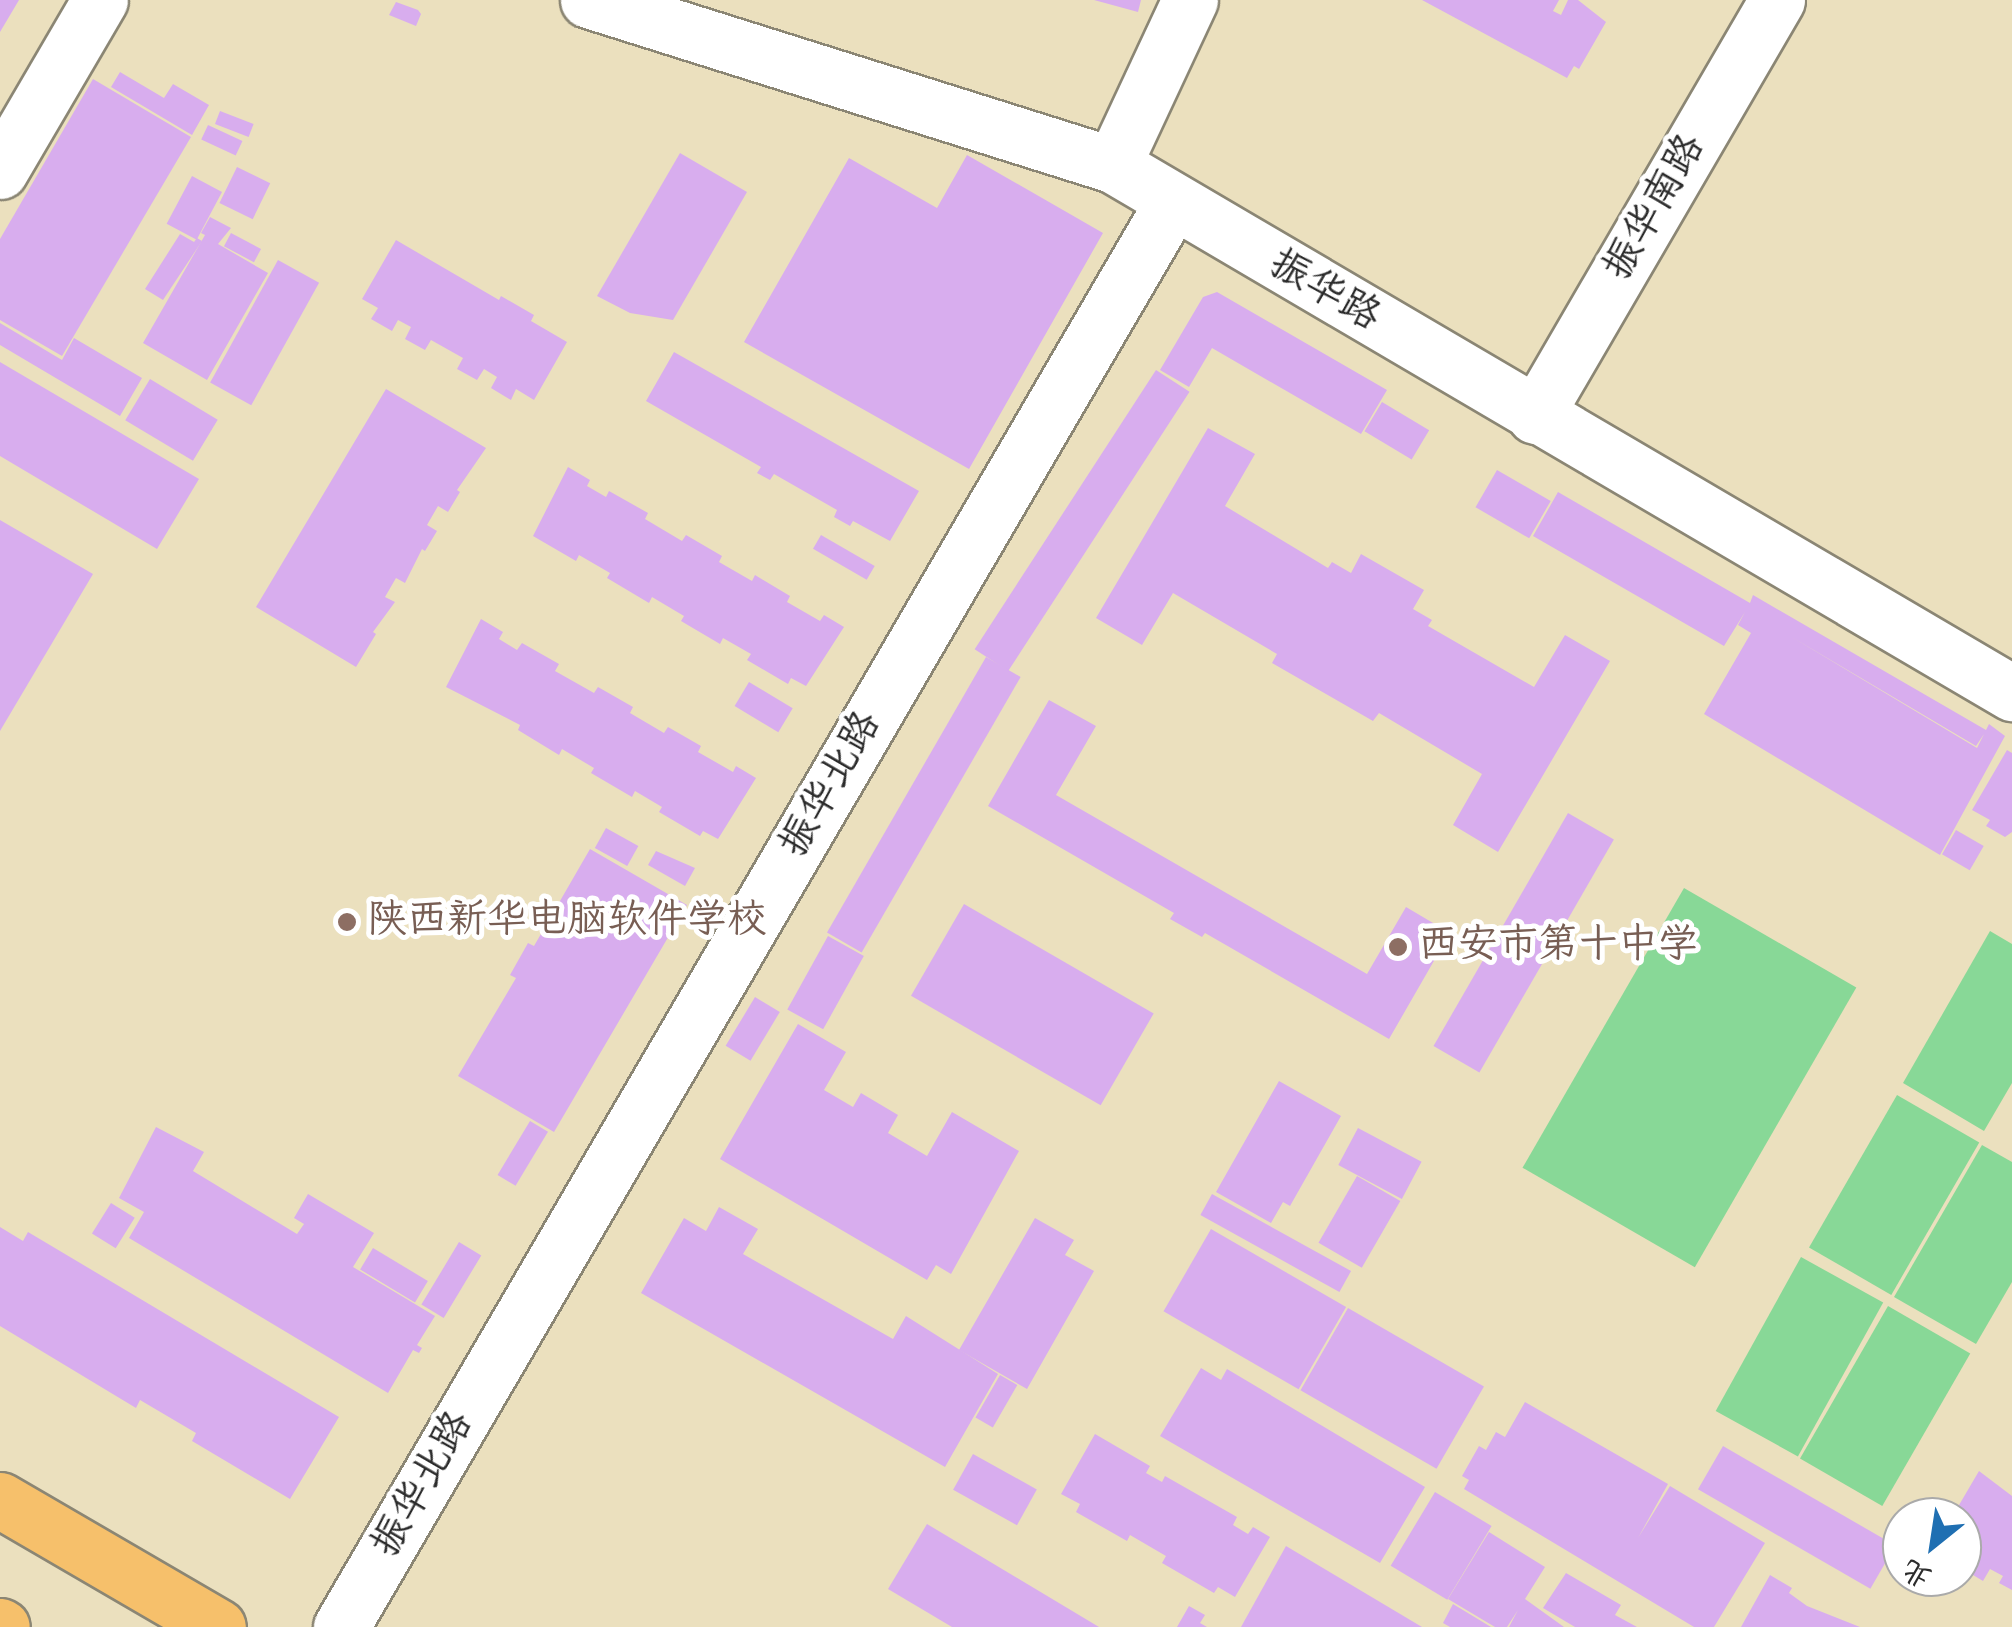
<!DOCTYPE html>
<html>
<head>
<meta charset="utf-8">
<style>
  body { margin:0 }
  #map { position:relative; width:2012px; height:1627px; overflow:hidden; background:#ebe0be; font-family:"Indie Flower","LXGW WenKai TC",sans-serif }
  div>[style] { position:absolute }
  .green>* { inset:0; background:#88d897; transform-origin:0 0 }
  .building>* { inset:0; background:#d8adee; transform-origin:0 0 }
  .roads { filter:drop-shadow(2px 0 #8b8674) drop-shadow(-2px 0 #8b8674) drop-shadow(0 2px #8b8674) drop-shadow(0 -2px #8b8674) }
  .minor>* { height:55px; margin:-27.5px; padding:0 27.5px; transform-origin:27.5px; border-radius:27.5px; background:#fff }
  .major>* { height:55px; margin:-27.5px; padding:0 27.5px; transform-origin:27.5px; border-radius:27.5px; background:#f6c06b }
  .dots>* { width:28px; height:28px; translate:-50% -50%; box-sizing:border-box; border:5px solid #fff; border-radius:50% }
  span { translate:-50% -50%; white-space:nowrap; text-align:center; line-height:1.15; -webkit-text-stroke:10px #fff; paint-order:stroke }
  .street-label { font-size:40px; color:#2b2b2b }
  .education-label { font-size:40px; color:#785e54 }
  .left { translate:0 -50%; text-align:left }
  .north { position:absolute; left:1882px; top:1497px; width:100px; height:100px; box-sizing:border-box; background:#fff; border:2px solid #aaa; border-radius:50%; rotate:210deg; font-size:28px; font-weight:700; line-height:40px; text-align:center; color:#2b2b2b }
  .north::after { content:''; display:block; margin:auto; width:35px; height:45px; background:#1f6fb2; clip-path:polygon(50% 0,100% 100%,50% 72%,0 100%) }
</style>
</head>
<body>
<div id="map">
  <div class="green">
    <div style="left:1684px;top:888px;width:199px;height:323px;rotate:30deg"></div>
    <div style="clip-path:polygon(1990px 931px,2012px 944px,2012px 1083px,1984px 1131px,1903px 1083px)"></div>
    <div style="left:1897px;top:1095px;width:95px;height:176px;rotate:30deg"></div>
    <div style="clip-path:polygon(1982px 1145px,2012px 1162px,2012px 1282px,1976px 1344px,1894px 1297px)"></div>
    <div style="left:1801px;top:1257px;width:94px;height:176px;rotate:29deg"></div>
    <div style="left:1888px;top:1306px;width:95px;height:176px;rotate:30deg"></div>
  </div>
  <div class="building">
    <div style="clip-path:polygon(0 0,19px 0,0 32px)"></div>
    <div style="clip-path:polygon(1094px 0,1141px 0,1138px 12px)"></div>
    <div style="clip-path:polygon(1422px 0,1559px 0,1553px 11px,1561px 15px,1568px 0,1578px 0,1606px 22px,1579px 69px,1574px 66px,1567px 78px)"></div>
    <div style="clip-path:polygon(396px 2px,418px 10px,421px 14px,416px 26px,389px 15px)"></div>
    <div style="clip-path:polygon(120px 72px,164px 98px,173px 84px,209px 105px,192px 135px,111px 87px)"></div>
    <div style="clip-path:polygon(93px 79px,191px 137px,62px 356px,0 320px,0 239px)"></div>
    <div style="left:220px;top:111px;width:36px;height:14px;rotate:21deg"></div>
    <div style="left:208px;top:125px;width:38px;height:16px;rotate:25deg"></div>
    <div style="clip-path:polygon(680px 153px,747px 192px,673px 320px,630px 313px,597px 296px)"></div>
    <div style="clip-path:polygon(967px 155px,1103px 233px,969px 469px,744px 342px,849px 158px,937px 208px)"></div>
    <div style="left:237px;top:167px;width:37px;height:40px;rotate:26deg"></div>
    <div style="left:192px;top:176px;width:34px;height:54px;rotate:28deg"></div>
    <div style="clip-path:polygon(210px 217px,231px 228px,218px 244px,268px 273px,207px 380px,143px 343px,205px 235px,201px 233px)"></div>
    <div style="left:231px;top:233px;width:34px;height:15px;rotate:28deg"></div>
    <div style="clip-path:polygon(180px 234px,194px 242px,197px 238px,202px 241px,163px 300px,145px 289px)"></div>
    <div style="clip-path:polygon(396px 240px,499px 300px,501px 296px,534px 315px,531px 321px,567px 342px,534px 400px,516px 389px,511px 400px,491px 388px,497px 377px,484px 369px,477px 380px,457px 369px,463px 358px,431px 340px,425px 350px,405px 339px,411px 327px,398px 320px,392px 331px,371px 319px,378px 308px,362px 299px)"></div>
    <div style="left:278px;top:260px;width:47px;height:140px;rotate:29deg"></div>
    <div style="clip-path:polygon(1217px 292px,1387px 390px,1361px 434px,1212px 348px,1189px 387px,1160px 370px,1203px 297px)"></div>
    <div style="clip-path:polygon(0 323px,62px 360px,74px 338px,142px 378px,120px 416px,0 345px)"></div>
    <div style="clip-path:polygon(674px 352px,919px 491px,890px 541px,853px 521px,850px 526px,834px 517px,837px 510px,774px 474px,770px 480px,757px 473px,761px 467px,646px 401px)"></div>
    <div style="clip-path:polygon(0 362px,199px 479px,157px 549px,0 456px)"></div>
    <div style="left:1156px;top:370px;width:40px;height:333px;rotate:33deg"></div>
    <div style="left:150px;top:379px;width:79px;height:48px;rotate:31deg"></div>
    <div style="clip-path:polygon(386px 389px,486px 448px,457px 490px,460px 492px,448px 512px,438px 506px,427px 525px,437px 531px,425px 551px,422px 549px,405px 583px,396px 578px,385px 597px,395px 602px,373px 632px,376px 634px,356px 667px,256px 607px)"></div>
    <div style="left:1382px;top:402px;width:55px;height:34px;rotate:31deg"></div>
    <div style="clip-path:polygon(1208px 428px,1255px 454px,1225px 506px,1328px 568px,1332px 562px,1351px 573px,1361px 554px,1424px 590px,1413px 609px,1432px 620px,1428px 626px,1534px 687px,1565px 635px,1610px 661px,1498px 852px,1453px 825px,1482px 774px,1379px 713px,1373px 721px,1272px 663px,1277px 654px,1173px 593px,1142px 645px,1096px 618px)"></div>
    <div style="clip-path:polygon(568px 467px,590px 480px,587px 486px,606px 497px,609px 491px,648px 513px,645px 519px,682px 541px,686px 535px,722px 556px,719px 562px,752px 581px,755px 575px,790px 596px,787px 602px,820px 621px,824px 615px,844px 627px,806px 686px,791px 678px,788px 684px,747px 660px,751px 654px,723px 638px,720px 644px,681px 621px,684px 616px,652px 597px,649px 603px,607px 578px,610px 573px,579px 555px,576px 561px,533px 536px)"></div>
    <div style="left:1497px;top:470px;width:62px;height:43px;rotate:30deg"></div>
    <div style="clip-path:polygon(evenodd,1558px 492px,1750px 603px,1753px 595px,1986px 730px,1989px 724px,2005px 736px,1940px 855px,1704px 714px,1751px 633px,1738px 625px,1745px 612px,1724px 646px,1533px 536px,1558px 492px,1790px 636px,1976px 746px,1984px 734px,1977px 748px,1790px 636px)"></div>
    <div style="clip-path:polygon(0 520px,93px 574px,0 731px)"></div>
    <div style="left:821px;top:535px;width:62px;height:16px;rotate:30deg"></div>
    <div style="clip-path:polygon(481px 619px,503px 632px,499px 639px,517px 650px,522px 643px,559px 664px,555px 671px,594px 693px,598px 687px,633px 707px,630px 713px,664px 733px,668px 727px,701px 746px,698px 752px,733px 772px,736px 766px,756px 778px,718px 839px,703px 831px,700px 836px,659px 812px,662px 807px,635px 791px,632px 797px,591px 773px,594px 768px,562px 749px,559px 755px,518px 730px,520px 725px,446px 687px)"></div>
    <div style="left:986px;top:657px;width:40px;height:318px;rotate:30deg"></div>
    <div style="left:749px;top:682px;width:51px;height:28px;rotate:31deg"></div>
    <div style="clip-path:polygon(1049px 700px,1096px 726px,1056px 795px,1367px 974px,1406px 907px,1450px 933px,1389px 1039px,1205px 933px,1202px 937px,1170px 919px,1174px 913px,988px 806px)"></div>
    <div style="clip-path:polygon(2007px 750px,2012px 753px,2012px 832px,2005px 837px,1986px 826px,1990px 820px,1972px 810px)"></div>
    <div style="left:1568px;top:813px;width:53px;height:269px;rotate:30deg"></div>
    <div style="left:606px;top:828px;width:37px;height:23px;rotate:29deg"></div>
    <div style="left:1956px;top:830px;width:32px;height:28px;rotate:30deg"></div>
    <div style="clip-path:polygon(590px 849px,687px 905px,554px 1132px,458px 1076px,516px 978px,510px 975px,528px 943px,534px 946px)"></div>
    <div style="clip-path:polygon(656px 851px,695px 868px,685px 886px,648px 865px)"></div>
    <div style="left:964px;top:904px;width:219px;height:106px;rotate:30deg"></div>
    <div style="left:828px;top:936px;width:41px;height:84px;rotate:29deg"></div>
    <div style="left:755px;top:997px;width:29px;height:57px;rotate:31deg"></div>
    <div style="clip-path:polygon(798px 1024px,846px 1052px,824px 1090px,853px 1107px,861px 1093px,898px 1115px,888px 1133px,927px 1156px,952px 1112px,1019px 1151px,951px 1274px,936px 1265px,927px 1280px,720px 1159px)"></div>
    <div style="clip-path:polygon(1279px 1081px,1341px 1116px,1290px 1206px,1283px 1202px,1271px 1223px,1216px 1192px)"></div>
    <div style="left:530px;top:1121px;width:21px;height:63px;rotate:31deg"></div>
    <div style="clip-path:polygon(156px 1127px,204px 1152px,193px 1171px,297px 1234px,304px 1224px,294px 1218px,308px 1194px,374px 1233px,353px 1267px,435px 1316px,417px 1345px,422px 1348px,419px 1353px,413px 1350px,388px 1393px,129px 1238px,144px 1212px,119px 1198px)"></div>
    <div style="left:1358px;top:1128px;width:72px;height:42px;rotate:28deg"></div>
    <div style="left:1357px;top:1176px;width:50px;height:77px;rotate:30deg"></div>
    <div style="left:1212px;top:1194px;width:159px;height:24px;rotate:29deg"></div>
    <div style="left:111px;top:1203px;width:28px;height:36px;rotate:32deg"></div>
    <div style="clip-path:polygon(719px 1207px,758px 1229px,743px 1254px,893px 1339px,906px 1316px,998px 1374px,945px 1467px,641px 1293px,684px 1218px,706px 1231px)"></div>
    <div style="clip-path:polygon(1035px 1218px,1074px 1240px,1065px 1255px,1094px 1271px,1027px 1389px,959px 1350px)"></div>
    <div style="clip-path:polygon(0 1227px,23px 1241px,28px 1232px,339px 1417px,290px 1499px,192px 1441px,196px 1433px,140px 1400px,136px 1408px,0 1326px)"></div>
    <div style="left:1211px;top:1229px;width:156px;height:95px;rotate:30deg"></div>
    <div style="left:459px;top:1242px;width:26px;height:73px;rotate:31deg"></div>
    <div style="left:373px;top:1248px;width:64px;height:25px;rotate:31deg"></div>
    <div style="left:1348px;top:1308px;width:157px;height:95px;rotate:30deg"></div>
    <div style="clip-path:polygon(1201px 1368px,1221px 1380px,1227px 1369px,1425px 1487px,1380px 1563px,1160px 1436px)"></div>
    <div style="left:1000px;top:1375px;width:20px;height:49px;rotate:30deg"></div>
    <div style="clip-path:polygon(1525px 1402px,1668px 1484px,1638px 1538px,1670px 1486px,1765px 1543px,1714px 1627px,1694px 1627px,1464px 1489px,1469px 1480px,1462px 1476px,1479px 1446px,1486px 1450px,1496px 1432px,1505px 1437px)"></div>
    <div style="clip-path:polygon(1095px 1434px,1150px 1466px,1146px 1473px,1162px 1482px,1165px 1476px,1237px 1517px,1233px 1525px,1248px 1534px,1253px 1527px,1270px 1537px,1235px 1597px,1218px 1587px,1214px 1593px,1162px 1563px,1166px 1556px,1130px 1535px,1127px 1541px,1076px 1512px,1080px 1504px,1061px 1494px)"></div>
    <div style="left:1723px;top:1446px;width:199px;height:50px;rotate:30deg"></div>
    <div style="left:973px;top:1454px;width:73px;height:41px;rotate:29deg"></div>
    <div style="clip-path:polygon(1979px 1471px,2012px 1496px,2012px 1590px,1999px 1583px,2003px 1576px,1990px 1569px,1983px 1581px,1963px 1569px,1962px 1517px,1952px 1517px)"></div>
    <div style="left:1435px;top:1492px;width:66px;height:86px;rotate:31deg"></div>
    <div style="clip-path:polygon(927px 1524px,1099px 1627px,952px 1627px,888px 1589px)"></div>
    <div style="clip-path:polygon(1489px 1532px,1545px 1567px,1525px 1599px,1564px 1627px,1509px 1627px,1518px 1610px,1507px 1627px,1495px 1627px,1448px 1599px)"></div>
    <div style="clip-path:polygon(1286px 1546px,1422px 1627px,1241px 1627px)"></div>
    <div style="clip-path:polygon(1566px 1573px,1621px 1605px,1615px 1615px,1637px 1627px,1575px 1627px,1543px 1608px)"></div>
    <div style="clip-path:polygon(1770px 1575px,1792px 1588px,1789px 1593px,1807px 1606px,1860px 1627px,1741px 1627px)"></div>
    <div style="clip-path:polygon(1453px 1604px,1491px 1627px,1450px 1627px,1443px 1623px)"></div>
    <div style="clip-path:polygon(1189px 1606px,1205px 1615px,1200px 1623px,1207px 1627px,1177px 1627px)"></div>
  </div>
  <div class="roads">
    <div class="minor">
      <div style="left:588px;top:0;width:550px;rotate:17.45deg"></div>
      <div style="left:1113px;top:165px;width:1043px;rotate:30.43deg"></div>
      <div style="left:1113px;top:165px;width:182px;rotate:-65deg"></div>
      <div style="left:0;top:171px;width:198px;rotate:-59.7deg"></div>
      <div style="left:1535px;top:416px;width:481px;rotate:-59.8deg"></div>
      <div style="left:341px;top:1627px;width:1649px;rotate:-59.73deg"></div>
    </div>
    <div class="major">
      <div style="left:0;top:1500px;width:252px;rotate:30.2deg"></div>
      <div style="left:0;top:1626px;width:2px;rotate:27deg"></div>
    </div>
  </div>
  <div class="dots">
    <div style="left:347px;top:922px;background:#8d6e63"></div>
    <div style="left:1398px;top:947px;background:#8d6e63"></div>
  </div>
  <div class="street-label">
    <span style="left:1656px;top:208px;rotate:-60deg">振华南路</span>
    <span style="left:1324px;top:292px;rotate:30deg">振华路</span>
    <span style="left:832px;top:785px;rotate:-60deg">振华北路</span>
    <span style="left:424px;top:1485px;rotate:-60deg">振华北路</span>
  </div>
  <div class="education-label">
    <span class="left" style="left:367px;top:922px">陕西新华电脑软件学校</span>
    <span class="left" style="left:1418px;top:947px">西安市第十中学</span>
  </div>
  <div class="north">北</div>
</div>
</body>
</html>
